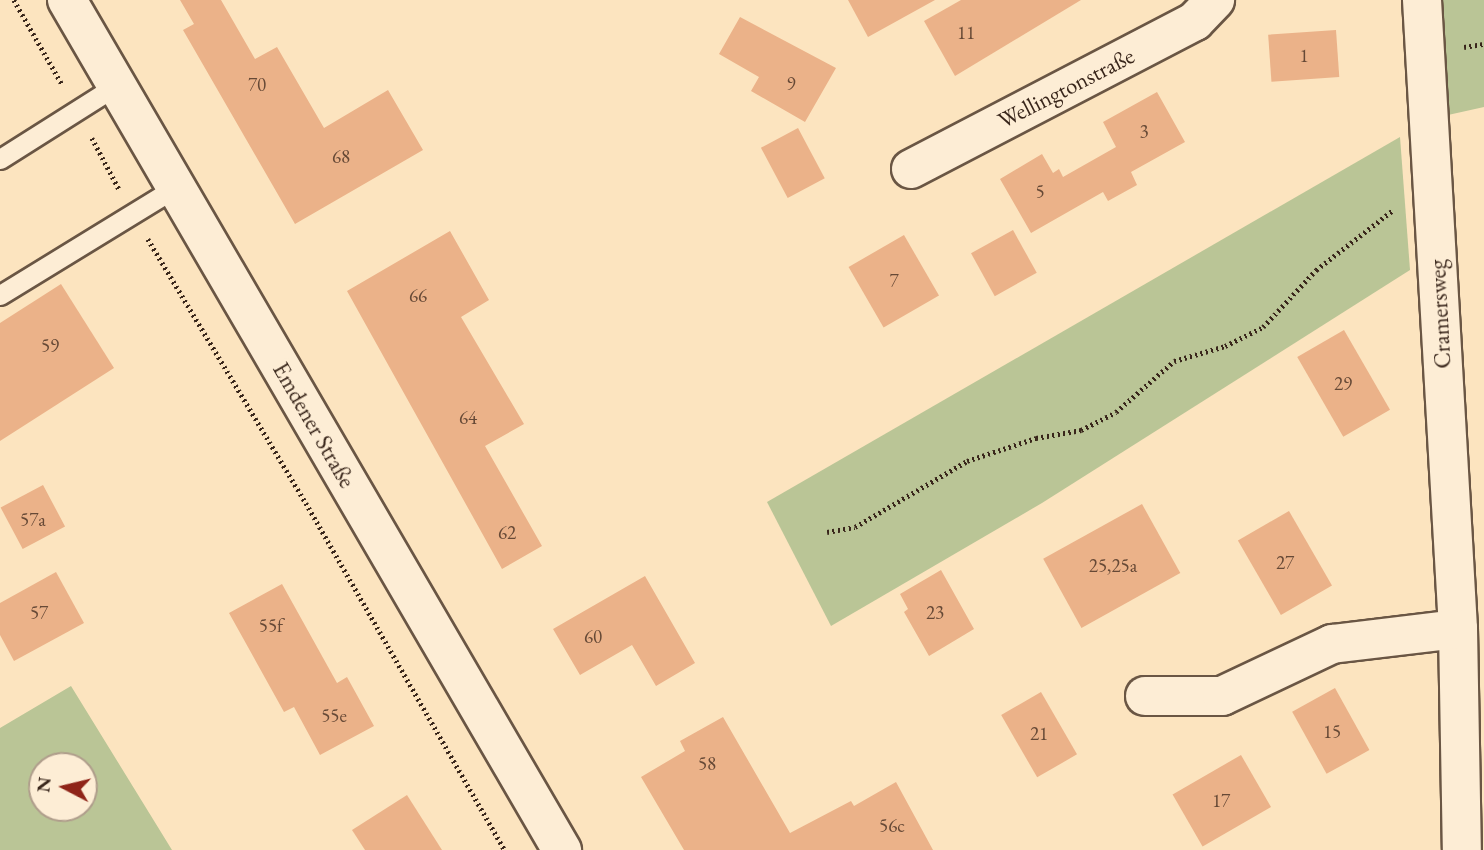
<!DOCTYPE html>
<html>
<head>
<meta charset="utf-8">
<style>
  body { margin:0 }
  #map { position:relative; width:1484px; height:850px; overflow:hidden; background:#fce4bf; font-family:"EB Garamond",serif }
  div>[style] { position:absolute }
  .green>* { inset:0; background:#bac596 }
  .building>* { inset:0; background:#ebb289; transform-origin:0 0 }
  .path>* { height:4.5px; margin-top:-2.25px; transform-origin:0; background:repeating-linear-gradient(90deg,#39261b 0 2px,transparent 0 5.5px) }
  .roads { filter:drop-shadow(2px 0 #6a5644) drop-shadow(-2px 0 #6a5644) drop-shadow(0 2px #6a5644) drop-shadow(0 -2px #6a5644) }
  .lane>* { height:19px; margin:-9.5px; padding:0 9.5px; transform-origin:9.5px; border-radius:9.5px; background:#fdedd5 }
  .street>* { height:38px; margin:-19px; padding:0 19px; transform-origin:19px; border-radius:19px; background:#fdedd5 }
  .secondary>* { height:38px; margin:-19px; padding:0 19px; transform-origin:19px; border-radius:19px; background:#fdedd5 }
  span { translate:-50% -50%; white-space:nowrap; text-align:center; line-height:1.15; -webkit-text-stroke:6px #fdedd5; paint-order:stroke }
  .number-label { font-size:19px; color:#664936 }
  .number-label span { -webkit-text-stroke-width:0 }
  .street-label { font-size:23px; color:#39261b }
  .north { position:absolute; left:28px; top:752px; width:70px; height:70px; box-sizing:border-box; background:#fdedd5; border:2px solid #af9d8b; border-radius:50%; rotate:277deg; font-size:19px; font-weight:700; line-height:28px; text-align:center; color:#39261b }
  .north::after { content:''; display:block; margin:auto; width:24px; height:32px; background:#8f2418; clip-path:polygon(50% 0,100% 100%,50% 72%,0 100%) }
</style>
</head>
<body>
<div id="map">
  <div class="green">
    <div style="clip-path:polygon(1442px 0,1484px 0,1484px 107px,1448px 115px)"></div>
    <div style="clip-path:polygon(1400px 137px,1410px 270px,1042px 503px,831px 626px,767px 502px)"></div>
    <div style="clip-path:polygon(evenodd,71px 686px,172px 850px,0 850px,0 728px,71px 686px,42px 766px,84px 766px,84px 808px,42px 808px,42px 766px)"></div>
  </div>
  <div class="building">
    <div style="clip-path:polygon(180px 0,221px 0,255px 59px,277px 47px,324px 128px,388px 90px,423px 150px,295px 224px,183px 30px,194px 24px)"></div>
    <div style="clip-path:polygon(848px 0,935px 0,868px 37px)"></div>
    <div style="clip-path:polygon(961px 0,1081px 0,955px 76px,924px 21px)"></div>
    <div style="clip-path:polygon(740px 17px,836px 68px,805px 122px,751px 91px,759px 77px,719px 54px)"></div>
    <div style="left:1336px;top:30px;width:47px;height:68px;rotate:86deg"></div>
    <div style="clip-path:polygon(1157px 92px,1185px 142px,1131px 172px,1137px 185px,1108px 201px,1103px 192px,1031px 233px,1000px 179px,1042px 154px,1053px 173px,1059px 169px,1063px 177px,1116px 147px,1103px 122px)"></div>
    <div style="left:798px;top:128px;width:57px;height:42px;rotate:62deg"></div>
    <div style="left:1013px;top:230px;width:49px;height:48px;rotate:61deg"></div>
    <div style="clip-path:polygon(450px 231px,489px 300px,461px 317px,524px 424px,485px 446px,542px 546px,502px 569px,347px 291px)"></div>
    <div style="left:904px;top:235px;width:70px;height:64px;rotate:60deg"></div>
    <div style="clip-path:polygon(61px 284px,114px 368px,0 441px,0 323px)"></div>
    <div style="left:1344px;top:330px;width:92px;height:54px;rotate:60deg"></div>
    <div style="left:43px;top:485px;width:47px;height:48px;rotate:62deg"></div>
    <div style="left:1142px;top:504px;width:79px;height:113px;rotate:61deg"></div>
    <div style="left:1289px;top:511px;width:86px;height:59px;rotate:60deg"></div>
    <div style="clip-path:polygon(941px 570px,974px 629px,929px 656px,904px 612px,908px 609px,900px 594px)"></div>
    <div style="clip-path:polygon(56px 572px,84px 623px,14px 661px,0 635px,0 603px)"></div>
    <div style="clip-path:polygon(645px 576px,695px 663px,656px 686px,632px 645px,580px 675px,553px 629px)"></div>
    <div style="clip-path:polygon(282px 584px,337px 683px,347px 677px,374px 726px,320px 755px,294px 707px,284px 712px,229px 613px)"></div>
    <div style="left:1335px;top:688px;width:71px;height:49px;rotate:61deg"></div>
    <div style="left:1041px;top:692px;width:72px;height:46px;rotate:60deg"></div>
    <div style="clip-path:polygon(723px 717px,790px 833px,851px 801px,854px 806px,896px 782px,933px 850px,684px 850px,641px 777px,685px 751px,680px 741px)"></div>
    <div style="left:1241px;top:755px;width:60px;height:79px;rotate:60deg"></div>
    <div style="clip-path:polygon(407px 795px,442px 850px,365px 850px,352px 830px)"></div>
  </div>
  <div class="path">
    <div style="left:14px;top:0;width:97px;rotate:60.3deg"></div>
    <div style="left:1464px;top:47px;width:20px;rotate:-9deg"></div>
    <div style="left:92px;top:138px;width:58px;rotate:62.1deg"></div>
    <div style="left:148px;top:239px;width:308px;rotate:59.1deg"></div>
    <div style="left:306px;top:503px;width:400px;rotate:60.2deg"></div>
    <div style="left:827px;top:532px;width:28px;rotate:-10deg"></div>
    <div style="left:855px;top:527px;width:130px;rotate:-30.5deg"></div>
    <div style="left:967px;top:461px;width:73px;rotate:-18.4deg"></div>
    <div style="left:1036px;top:438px;width:46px;rotate:-10.1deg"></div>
    <div style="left:1081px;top:430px;width:39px;rotate:-27deg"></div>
    <div style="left:1116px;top:412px;width:77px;rotate:-41.3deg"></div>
    <div style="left:1174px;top:361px;width:53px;rotate:-16.4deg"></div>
    <div style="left:1225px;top:346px;width:42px;rotate:-26.6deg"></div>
    <div style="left:1263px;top:327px;width:78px;rotate:-47.1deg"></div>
    <div style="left:1316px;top:270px;width:98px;rotate:-37.9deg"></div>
  </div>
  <div class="roads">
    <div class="lane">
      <div style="left:0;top:159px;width:138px;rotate:-32.3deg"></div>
      <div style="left:0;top:295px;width:206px;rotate:-31.5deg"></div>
    </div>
    <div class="street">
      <div style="left:1422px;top:0;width:630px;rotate:86.72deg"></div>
      <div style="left:1458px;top:629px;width:221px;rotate:89deg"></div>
      <div style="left:911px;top:169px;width:320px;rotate:-27.5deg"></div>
      <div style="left:1195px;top:21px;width:29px;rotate:-46deg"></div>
      <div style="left:1145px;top:696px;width:77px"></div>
      <div style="left:1222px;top:696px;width:122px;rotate:-25.3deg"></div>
      <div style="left:1332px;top:644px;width:127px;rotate:-6.8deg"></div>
    </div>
    <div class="secondary">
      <div style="left:67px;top:0;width:984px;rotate:59.79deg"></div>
    </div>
  </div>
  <div class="number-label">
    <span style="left:966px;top:33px">11</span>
    <span style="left:1304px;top:56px">1</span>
    <span style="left:791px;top:84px">9</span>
    <span style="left:257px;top:85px">70</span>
    <span style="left:1144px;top:132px">3</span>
    <span style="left:341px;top:157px">68</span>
    <span style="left:1040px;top:192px">5</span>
    <span style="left:894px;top:281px">7</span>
    <span style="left:418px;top:296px">66</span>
    <span style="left:50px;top:346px">59</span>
    <span style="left:1343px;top:384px">29</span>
    <span style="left:468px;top:418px">64</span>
    <span style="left:33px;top:520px">57a</span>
    <span style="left:507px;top:533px">62</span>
    <span style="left:1285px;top:563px">27</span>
    <span style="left:1113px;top:566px">25,25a</span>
    <span style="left:39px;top:613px">57</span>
    <span style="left:935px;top:613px">23</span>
    <span style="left:271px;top:626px">55f</span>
    <span style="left:593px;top:637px">60</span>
    <span style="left:334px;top:716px">55e</span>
    <span style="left:1332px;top:732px">15</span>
    <span style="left:1039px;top:734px">21</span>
    <span style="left:707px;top:764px">58</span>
    <span style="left:1221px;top:801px">17</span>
    <span style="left:892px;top:826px">56c</span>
  </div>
  <div class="street-label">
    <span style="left:1066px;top:88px;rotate:-27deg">Wellingtonstraße</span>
    <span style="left:1440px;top:314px;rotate:-93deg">Cramersweg</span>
    <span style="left:314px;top:425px;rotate:60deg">Emdener Straße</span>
  </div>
  <div class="north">N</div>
</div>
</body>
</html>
